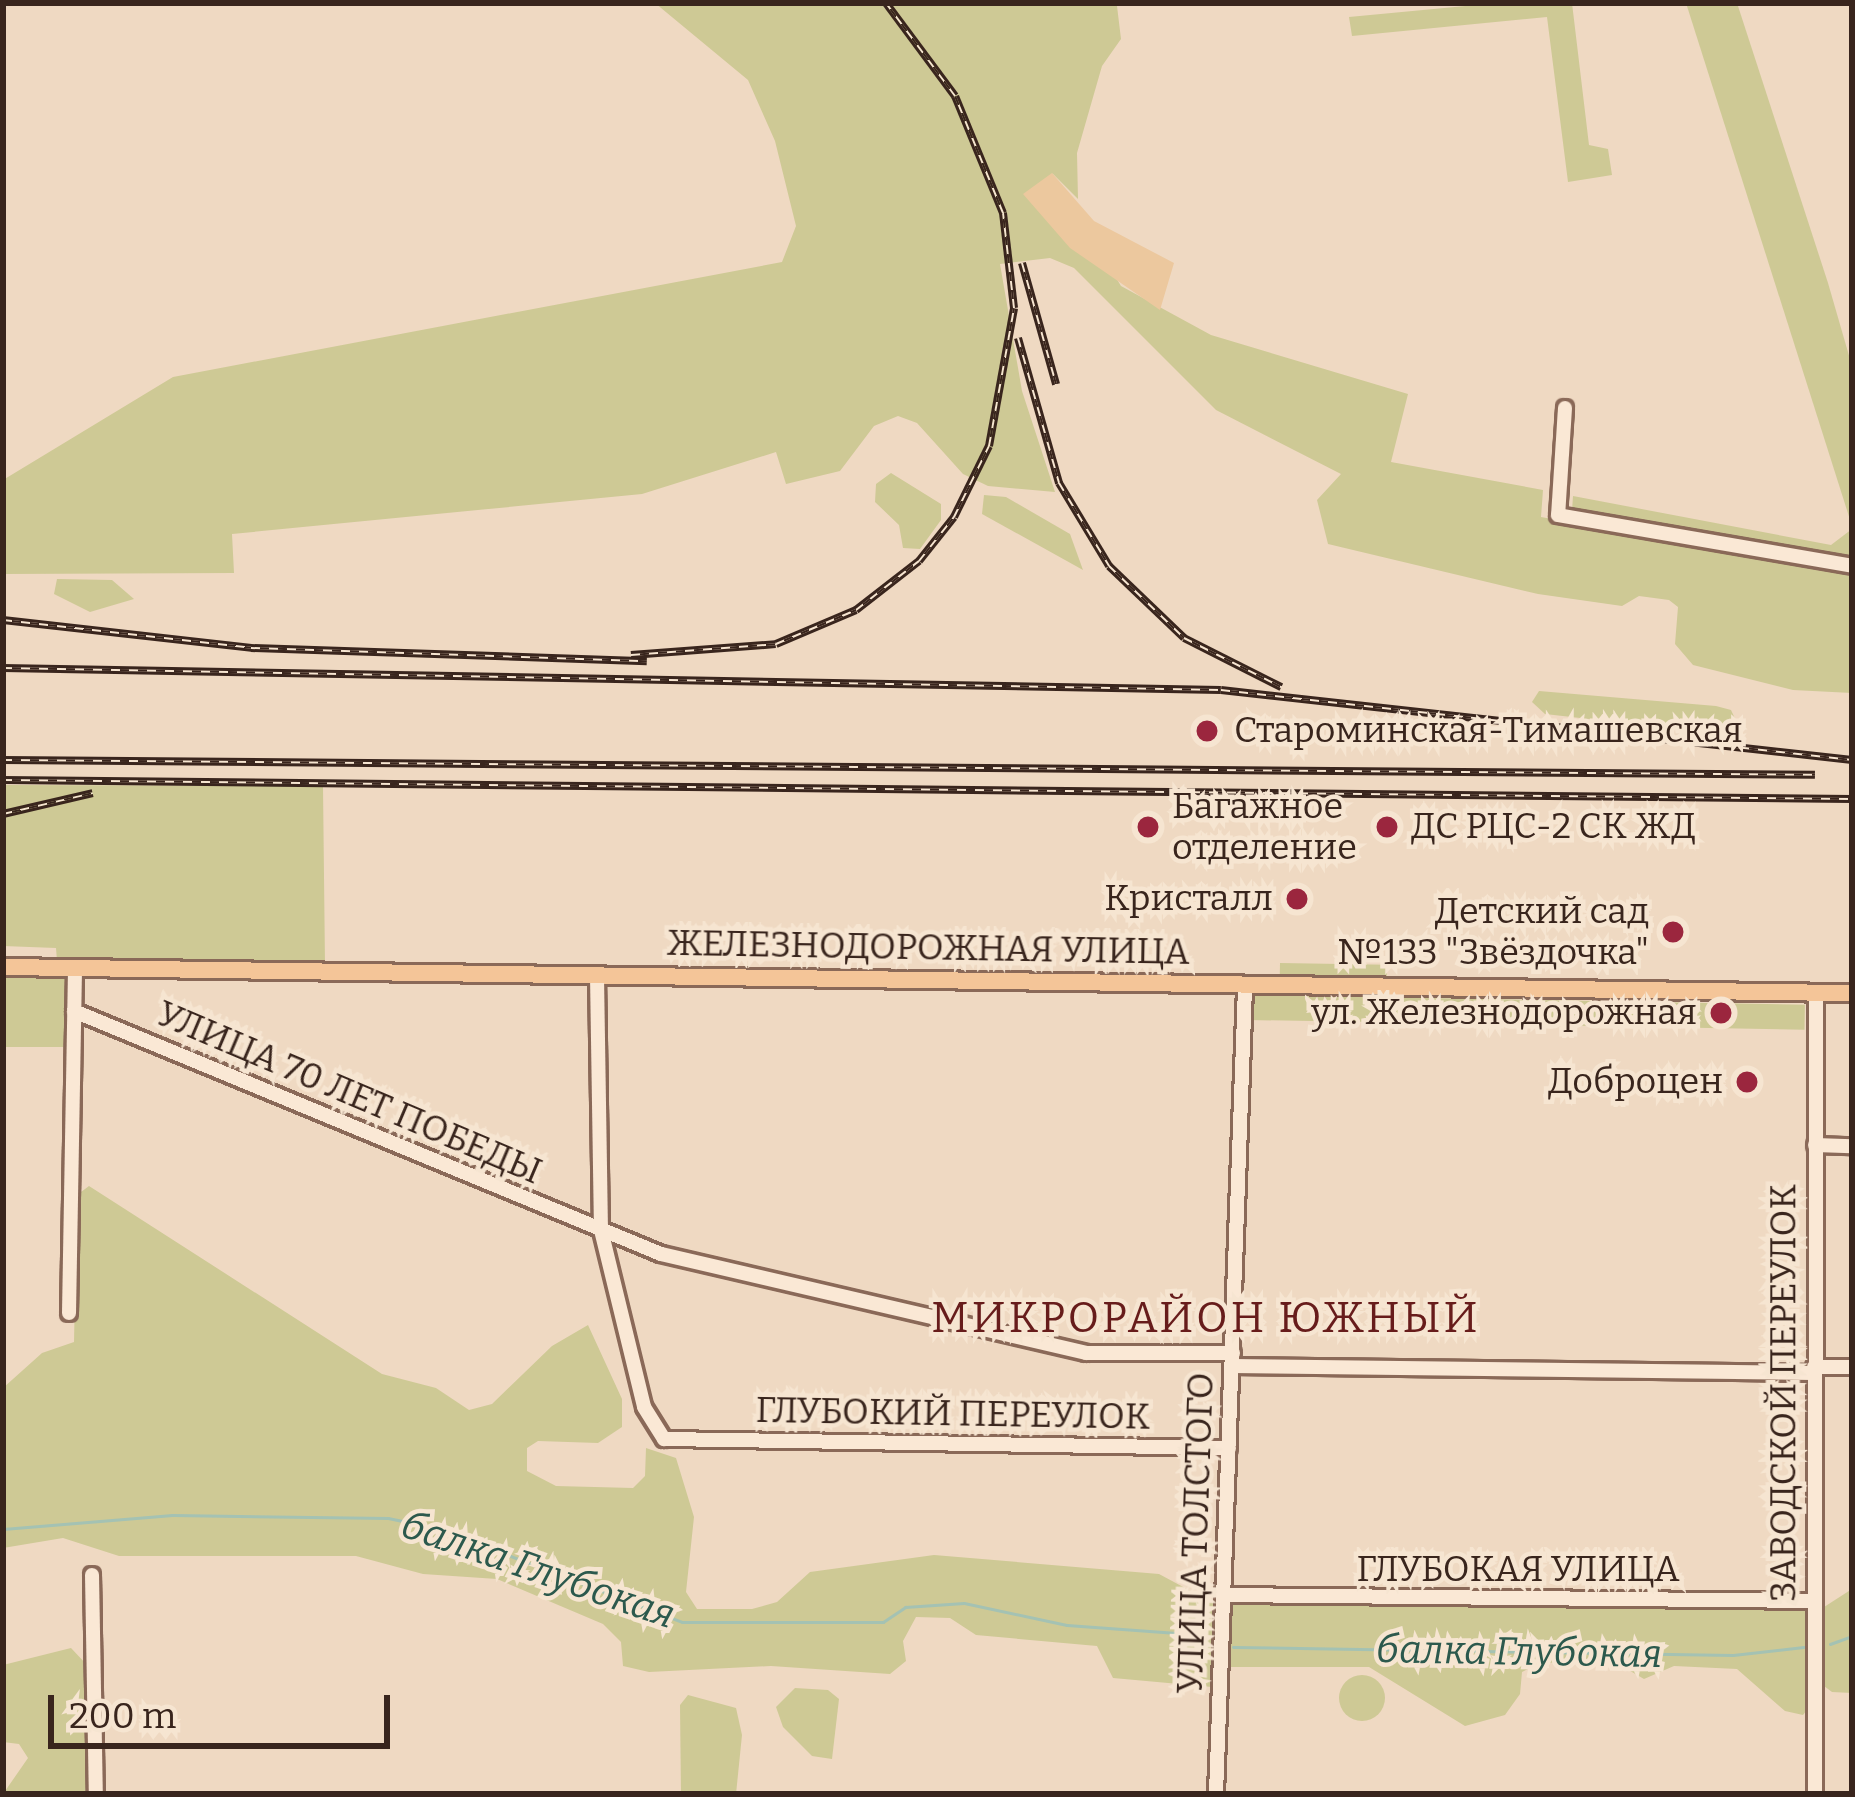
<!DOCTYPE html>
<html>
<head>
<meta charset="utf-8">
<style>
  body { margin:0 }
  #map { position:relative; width:1855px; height:1797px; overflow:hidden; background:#efd9c2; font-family:Bitter,serif }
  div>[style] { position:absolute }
  .green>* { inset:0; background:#cec995; transform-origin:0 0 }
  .round { border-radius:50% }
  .sand>* { inset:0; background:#ecc89e }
  .stream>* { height:3px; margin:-1.5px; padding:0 1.5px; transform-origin:1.5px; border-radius:1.5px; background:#a4c2b3 }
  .roads { filter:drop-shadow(3px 0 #8a6958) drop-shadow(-3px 0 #8a6958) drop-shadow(0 3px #8a6958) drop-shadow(0 -3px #8a6958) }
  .minor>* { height:14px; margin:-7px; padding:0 7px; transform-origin:7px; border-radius:7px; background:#fae8d5 }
  .major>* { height:16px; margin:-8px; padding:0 8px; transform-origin:8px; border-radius:8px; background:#f4c598 }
  .rail>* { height:8px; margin-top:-4px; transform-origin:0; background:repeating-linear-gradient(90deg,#f6e5d1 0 9px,#39251d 0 18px); box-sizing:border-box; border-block:3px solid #39251d }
  .dots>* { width:33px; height:33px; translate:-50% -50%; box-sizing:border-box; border:6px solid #f6e5d1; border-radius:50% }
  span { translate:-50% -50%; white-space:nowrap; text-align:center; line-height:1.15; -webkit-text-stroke:9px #f6e5d1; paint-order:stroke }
  .poi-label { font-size:36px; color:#39251d }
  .left { translate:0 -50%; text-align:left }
  .right { translate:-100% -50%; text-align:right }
  .street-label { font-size:36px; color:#39251d }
  .water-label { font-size:39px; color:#2c594d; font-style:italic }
  .quarter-label { font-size:42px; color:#671c1b; letter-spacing:3px }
  .frame { position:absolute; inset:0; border:6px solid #39251d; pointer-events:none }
  .scale { position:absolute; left:48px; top:1695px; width:342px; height:54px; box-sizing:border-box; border:6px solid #39251d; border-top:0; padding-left:15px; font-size:36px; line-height:42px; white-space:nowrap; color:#39251d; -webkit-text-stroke:9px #f6e5d1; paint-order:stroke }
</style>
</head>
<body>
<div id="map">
  <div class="green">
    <div style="clip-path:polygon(655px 3px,1117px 6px,1121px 39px,1102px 66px,1077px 153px,1078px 199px,1052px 173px,1121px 286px,1211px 335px,1408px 394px,1391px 462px,1543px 490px,1541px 517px,1852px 573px,1852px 693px,1793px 690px,1693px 665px,1675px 644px,1678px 607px,1669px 600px,1639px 596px,1622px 606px,1538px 594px,1328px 544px,1317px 500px,1341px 474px,1216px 410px,1074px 268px,1050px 258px,1000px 264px,1022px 391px,1055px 492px,988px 486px,963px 474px,917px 423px,898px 416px,874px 426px,840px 471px,786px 484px,776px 452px,642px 494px,232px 534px,234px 573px,3px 574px,3px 480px,173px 377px,782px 262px,796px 226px,775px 141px,748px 80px)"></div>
    <div style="clip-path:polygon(1497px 3px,1572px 3px,1589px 145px,1608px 149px,1612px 175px,1568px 182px,1547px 17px,1352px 36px,1349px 17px)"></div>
    <div style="clip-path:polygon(1686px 3px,1737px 3px,1828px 283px,1852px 366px,1852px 526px)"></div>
    <div style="clip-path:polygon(891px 473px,941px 504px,941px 520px,920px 549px,903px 548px,899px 525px,875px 502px,876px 484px)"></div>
    <div style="clip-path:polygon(984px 495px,1006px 497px,1070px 534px,1083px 570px,982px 514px)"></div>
    <div style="clip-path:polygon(1573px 496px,1831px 545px,1852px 529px,1852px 558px,1572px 511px)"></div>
    <div style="clip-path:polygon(57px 579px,112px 580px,134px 599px,90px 612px,54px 594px)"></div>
    <div style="clip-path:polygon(1539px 691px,1716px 706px,1731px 710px,1737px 723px,1731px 730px,1660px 727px,1545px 714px,1532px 702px)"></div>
    <div style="clip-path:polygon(3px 785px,323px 786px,325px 965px,57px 961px,56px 948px,3px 946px)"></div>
    <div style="left:1280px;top:963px;width:107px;height:17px;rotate:1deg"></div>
    <div style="left:3px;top:978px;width:64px;height:69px"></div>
    <div style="left:1249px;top:995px;width:556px;height:25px;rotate:1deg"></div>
    <div style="clip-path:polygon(89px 1186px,382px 1374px,436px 1388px,469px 1410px,492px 1404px,552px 1346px,588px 1325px,622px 1399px,622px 1427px,598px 1443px,538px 1441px,527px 1448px,527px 1471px,556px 1486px,633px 1488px,645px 1476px,646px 1448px,676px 1458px,694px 1517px,686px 1592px,697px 1609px,752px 1609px,777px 1602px,810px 1572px,934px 1555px,1159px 1574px,1215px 1604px,1212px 1687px,1113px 1678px,1097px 1646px,976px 1635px,950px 1618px,916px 1617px,903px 1641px,906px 1661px,890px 1674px,771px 1666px,649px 1672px,623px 1666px,621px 1642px,603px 1624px,497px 1579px,423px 1574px,356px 1556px,119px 1556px,63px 1538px,3px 1548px,3px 1388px,42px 1353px,74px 1342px,77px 1195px)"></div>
    <div style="clip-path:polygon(1852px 1589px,1852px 1693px,1832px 1692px,1824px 1686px,1821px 1609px)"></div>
    <div style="clip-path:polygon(1229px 1601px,1806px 1606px,1811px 1705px,1803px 1715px,1785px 1711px,1737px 1669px,1674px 1666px,1644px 1679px,1613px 1661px,1539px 1663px,1522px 1672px,1520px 1694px,1505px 1715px,1465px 1726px,1369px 1667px,1227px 1667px)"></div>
    <div style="clip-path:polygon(71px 1648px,87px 1665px,88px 1794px,3px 1794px,28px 1758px,19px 1744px,3px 1742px,3px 1665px)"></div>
    <div class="round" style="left:1339px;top:1675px;width:46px;height:46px"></div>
    <div style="clip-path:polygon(795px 1688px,828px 1690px,839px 1699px,832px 1759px,812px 1756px,783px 1727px,776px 1707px)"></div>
    <div style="clip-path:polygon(688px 1695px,736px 1708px,742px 1735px,736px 1794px,681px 1794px,680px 1705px)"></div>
  </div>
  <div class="sand">
    <div style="clip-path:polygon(1052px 173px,1094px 221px,1174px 263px,1160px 310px,1070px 248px,1023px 194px)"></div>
  </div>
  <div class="stream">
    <div style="left:3px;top:1529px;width:170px;rotate:-4.7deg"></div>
    <div style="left:172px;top:1515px;width:216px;rotate:0.8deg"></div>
    <div style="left:388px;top:1518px;width:53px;rotate:11.9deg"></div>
    <div style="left:440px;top:1529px;width:259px;rotate:21deg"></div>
    <div style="left:682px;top:1622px;width:201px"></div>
    <div style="left:883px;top:1622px;width:27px;rotate:-34deg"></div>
    <div style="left:905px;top:1607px;width:59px;rotate:-3.9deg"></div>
    <div style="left:964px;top:1603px;width:105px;rotate:12.1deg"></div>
    <div style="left:1067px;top:1625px;width:110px;rotate:4.2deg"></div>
    <div style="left:1177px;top:1633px;width:33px;rotate:21deg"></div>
    <div style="left:1830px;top:1644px;width:23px;rotate:-20deg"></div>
    <div style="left:1233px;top:1647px;width:500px;rotate:0.92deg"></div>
    <div style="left:1733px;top:1655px;width:71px;rotate:-6.4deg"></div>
  </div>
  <div class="roads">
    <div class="minor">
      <div style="left:1565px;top:408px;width:107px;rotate:93.7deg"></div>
      <div style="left:1558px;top:515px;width:298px;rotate:9.8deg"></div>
      <div style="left:597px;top:976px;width:254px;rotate:89.1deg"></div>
      <div style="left:601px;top:1230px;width:182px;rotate:76.3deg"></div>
      <div style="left:644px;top:1407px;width:38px;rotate:58deg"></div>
      <div style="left:664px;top:1439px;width:565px;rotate:0.91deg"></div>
      <div style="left:74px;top:1011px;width:635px;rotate:22.49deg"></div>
      <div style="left:661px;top:1254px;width:436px;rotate:13.1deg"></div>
      <div style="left:1086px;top:1353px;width:147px"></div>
      <div style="left:1815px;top:1145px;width:37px;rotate:2deg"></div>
      <div style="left:69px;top:1313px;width:344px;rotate:-89deg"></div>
      <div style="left:1232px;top:1366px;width:582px;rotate:0.69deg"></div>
      <div style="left:1814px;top:1367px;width:38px"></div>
      <div style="left:92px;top:1575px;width:219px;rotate:89deg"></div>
      <div style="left:1223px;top:1595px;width:590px;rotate:0.58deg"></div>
      <div style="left:1216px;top:1794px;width:809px;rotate:-87.94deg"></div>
      <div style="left:1815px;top:1794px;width:801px;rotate:-89.93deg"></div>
    </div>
    <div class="major">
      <div style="left:3px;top:967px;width:1849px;rotate:0.81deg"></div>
    </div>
  </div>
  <div class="rail">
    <div style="left:1022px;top:263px;width:126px;rotate:74.3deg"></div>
    <div style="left:1018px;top:338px;width:151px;rotate:74.2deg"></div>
    <div style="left:1059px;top:483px;width:97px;rotate:58.9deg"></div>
    <div style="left:1109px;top:566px;width:104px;rotate:43.8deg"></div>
    <div style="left:1184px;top:638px;width:109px;rotate:26.8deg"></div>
    <div style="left:3px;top:620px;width:250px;rotate:6.4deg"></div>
    <div style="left:251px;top:648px;width:396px;rotate:1.9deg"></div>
    <div style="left:631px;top:655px;width:145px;rotate:-4.3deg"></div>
    <div style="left:776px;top:644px;width:87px;rotate:-23deg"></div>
    <div style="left:856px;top:610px;width:80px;rotate:-37.9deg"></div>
    <div style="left:919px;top:561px;width:56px;rotate:-51.5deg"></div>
    <div style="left:954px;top:517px;width:79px;rotate:-63.8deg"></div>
    <div style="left:989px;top:446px;width:140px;rotate:-79.7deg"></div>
    <div style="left:1014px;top:308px;width:96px;rotate:-96.6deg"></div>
    <div style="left:1003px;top:213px;width:126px;rotate:-112.3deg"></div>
    <div style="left:955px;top:96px;width:116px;rotate:-126.6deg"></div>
    <div style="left:3px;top:668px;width:1218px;rotate:1.03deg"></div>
    <div style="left:1221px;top:690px;width:635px;rotate:6.33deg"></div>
    <div style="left:3px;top:760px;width:1812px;rotate:0.47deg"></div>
    <div style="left:3px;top:780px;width:1849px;rotate:0.59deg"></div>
    <div style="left:3px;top:814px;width:92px;rotate:-13.1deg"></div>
  </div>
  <div class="dots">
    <div style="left:1207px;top:731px;background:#9b263e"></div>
    <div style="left:1148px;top:827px;background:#9b263e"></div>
    <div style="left:1387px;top:827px;background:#9b263e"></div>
    <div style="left:1297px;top:899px;background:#9b263e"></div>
    <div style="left:1673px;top:932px;background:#9b263e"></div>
    <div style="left:1721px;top:1013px;background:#9b263e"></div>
    <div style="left:1747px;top:1082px;background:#9b263e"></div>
  </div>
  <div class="poi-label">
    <span class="left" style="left:1234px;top:731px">Староминская-Тимашевская</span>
    <span class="left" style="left:1172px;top:827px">Багажное<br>отделение</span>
    <span class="left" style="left:1411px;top:827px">ДС РЦС-2 СК ЖД</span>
    <span class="right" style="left:1273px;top:899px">Кристалл</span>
    <span class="right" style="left:1649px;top:932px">Детский сад<br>№133 "Звёздочка"</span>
    <span class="right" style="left:1697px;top:1013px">ул. Железнодорожная</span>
    <span class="right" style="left:1723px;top:1082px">Доброцен</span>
  </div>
  <div class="street-label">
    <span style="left:928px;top:948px;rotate:1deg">ЖЕЛЕЗНОДОРОЖНАЯ УЛИЦА</span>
    <span style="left:349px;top:1093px;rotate:23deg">УЛИЦА 70 ЛЕТ ПОБЕДЫ</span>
    <span style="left:1784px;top:1393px;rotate:-90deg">ЗАВОДСКОЙ ПЕРЕУЛОК</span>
    <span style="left:953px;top:1414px;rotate:1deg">ГЛУБОКИЙ ПЕРЕУЛОК</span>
    <span style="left:1196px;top:1533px;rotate:-88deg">УЛИЦА ТОЛСТОГО</span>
    <span style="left:1518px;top:1570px">ГЛУБОКАЯ УЛИЦА</span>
  </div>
  <div class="water-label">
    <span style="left:538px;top:1570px;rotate:19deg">балка Глубокая</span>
    <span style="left:1519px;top:1652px;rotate:1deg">балка Глубокая</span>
  </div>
  <div class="quarter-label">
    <span style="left:1206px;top:1318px">МИКРОРАЙОН ЮЖНЫЙ</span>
  </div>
  <div class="frame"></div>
  <div class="scale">200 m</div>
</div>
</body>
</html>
